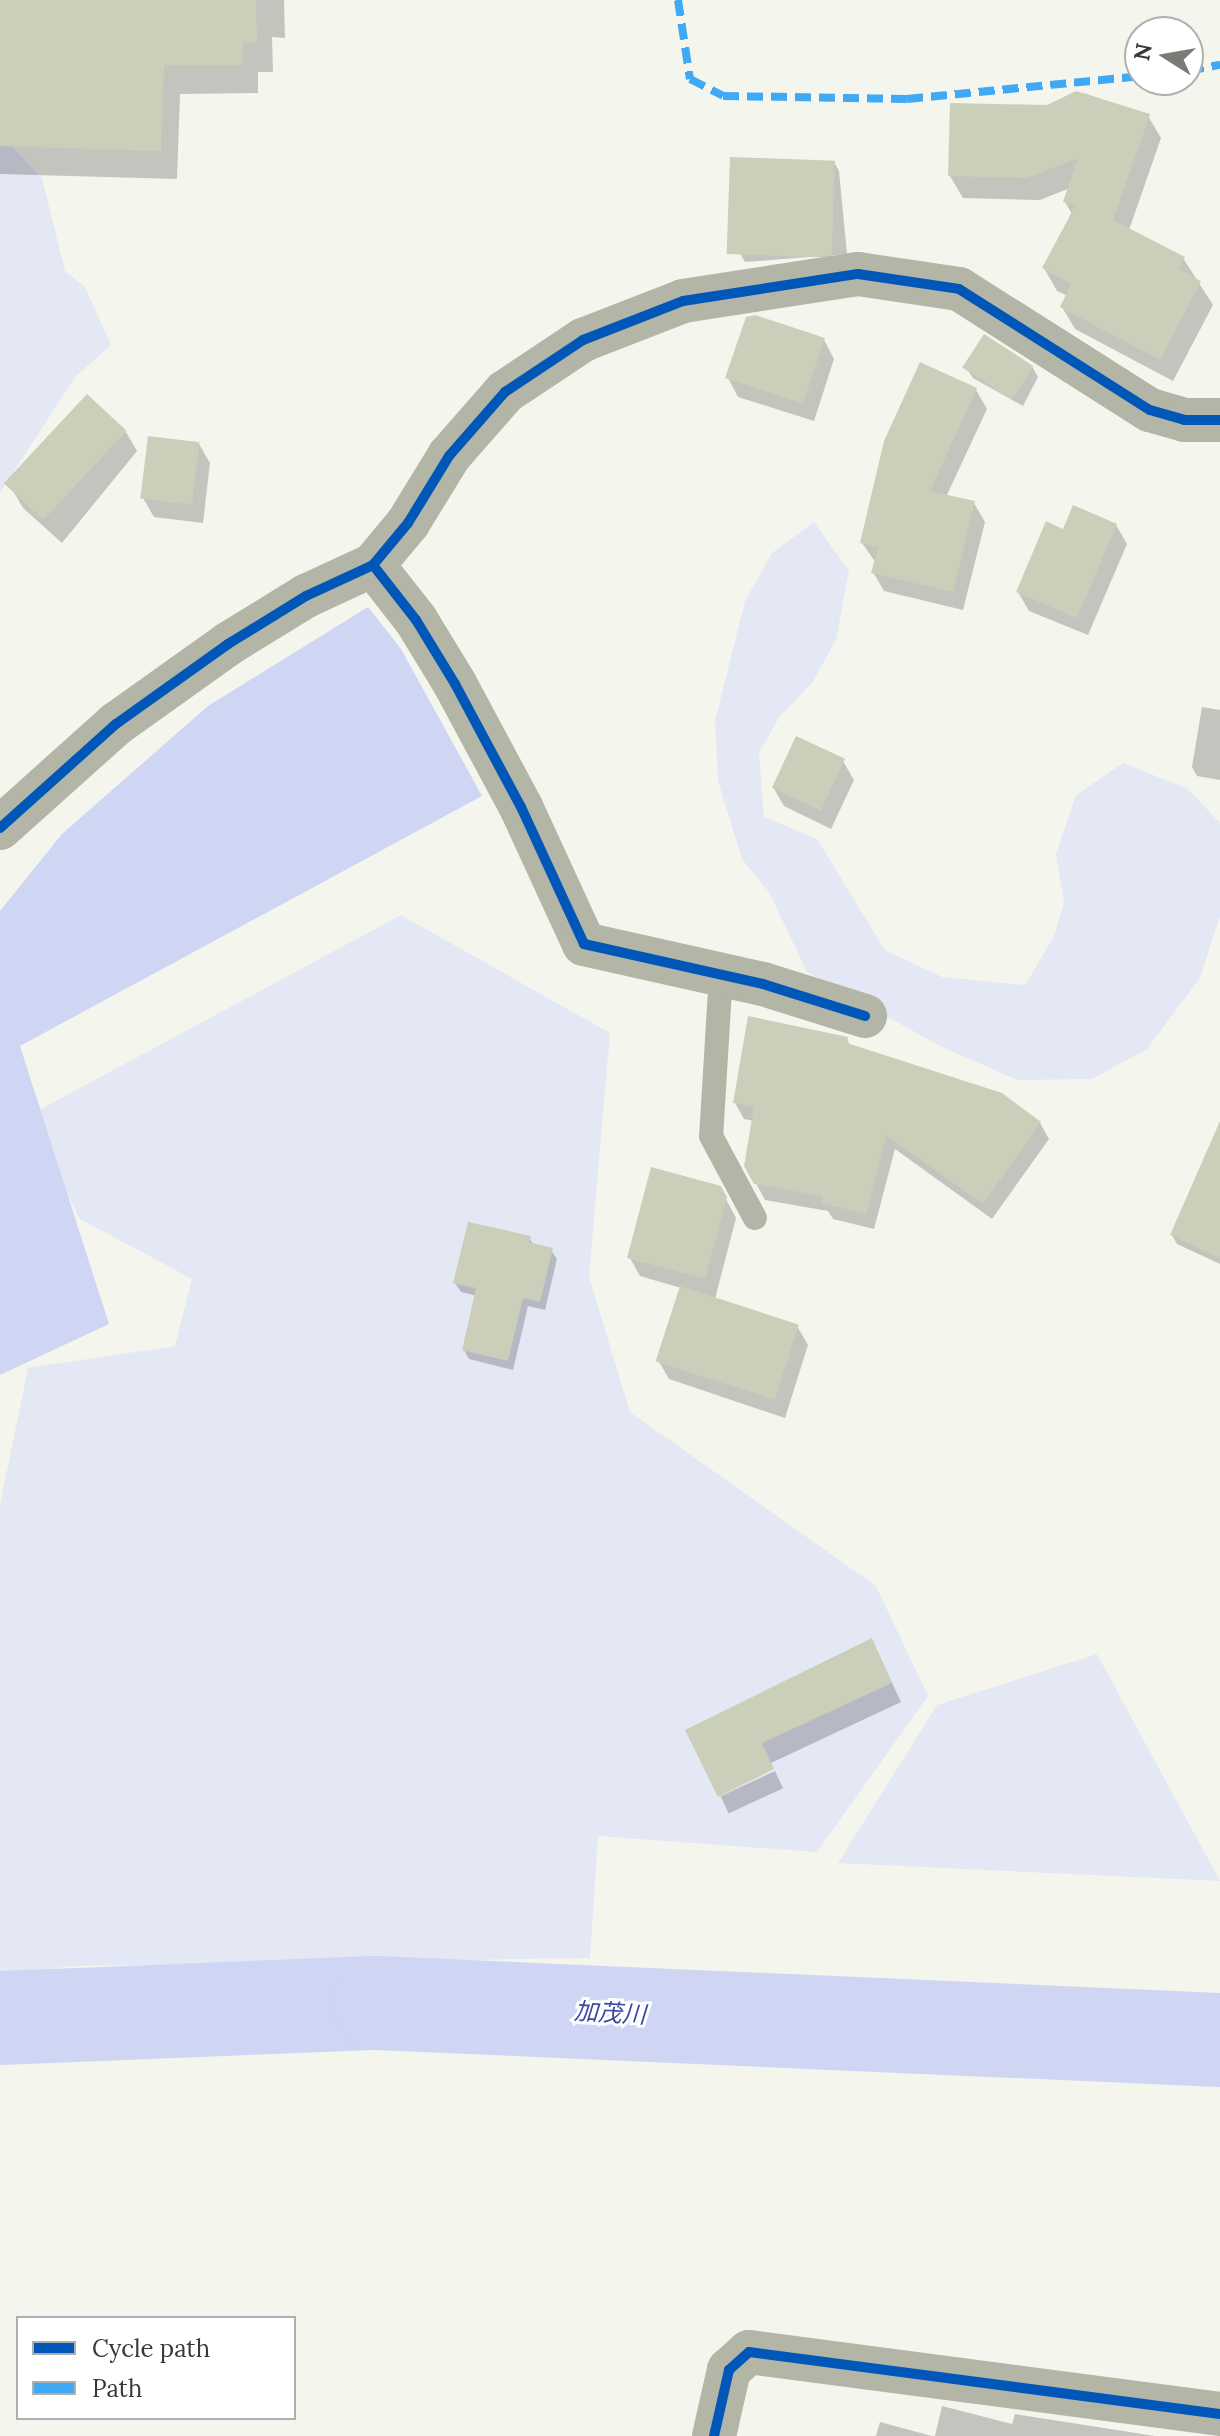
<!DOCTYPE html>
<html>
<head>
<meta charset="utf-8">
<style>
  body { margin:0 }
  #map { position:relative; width:1220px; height:2436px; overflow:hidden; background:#f4f6ed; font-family:Lora,"Noto Sans JP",serif }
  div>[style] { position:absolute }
  .green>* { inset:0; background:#e4e8f4 }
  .water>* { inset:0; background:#ced6f4 }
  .shadow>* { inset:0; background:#0003; transform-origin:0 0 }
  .river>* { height:94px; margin:-47px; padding:0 47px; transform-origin:47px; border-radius:47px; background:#ced6f4 }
  .building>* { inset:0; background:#cbcfba; transform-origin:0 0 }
  .service>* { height:24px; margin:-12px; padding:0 12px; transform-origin:12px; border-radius:12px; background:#b3b6a7 }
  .minor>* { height:44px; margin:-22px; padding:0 22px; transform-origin:22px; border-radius:22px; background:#b3b6a7 }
  .quiet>* { height:8px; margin-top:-4px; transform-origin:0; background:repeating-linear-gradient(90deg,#3fa9f5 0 16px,transparent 0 24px) }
  .cycleway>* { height:10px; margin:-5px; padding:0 5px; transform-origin:5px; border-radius:5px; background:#0057b8 }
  span { translate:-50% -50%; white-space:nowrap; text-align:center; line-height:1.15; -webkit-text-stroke:6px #fff; paint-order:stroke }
  .water-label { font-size:24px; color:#3d489f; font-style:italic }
  .legend { position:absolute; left:16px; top:2316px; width:280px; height:104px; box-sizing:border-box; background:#fff; border:2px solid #afb0ad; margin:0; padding:10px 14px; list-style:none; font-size:24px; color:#383933 }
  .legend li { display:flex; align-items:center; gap:16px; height:40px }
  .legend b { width:40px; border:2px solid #afb0ad }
  .north { position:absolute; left:1124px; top:16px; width:80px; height:80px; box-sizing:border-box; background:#fff; border:2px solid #afb0ad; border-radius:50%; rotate:281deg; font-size:22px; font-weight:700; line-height:32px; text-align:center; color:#383933 }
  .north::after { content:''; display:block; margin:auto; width:28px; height:36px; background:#7a7b74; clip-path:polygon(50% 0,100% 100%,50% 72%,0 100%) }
</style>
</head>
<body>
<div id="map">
  <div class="green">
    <div style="clip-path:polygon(0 134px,42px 178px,65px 271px,85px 287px,111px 345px,75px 377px,0 493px)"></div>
    <div style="clip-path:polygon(814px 522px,849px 571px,836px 640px,812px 683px,780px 716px,759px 753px,764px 817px,817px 839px,885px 950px,942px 977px,1025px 985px,1054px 936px,1064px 903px,1056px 854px,1076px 795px,1123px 763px,1188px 789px,1220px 823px,1220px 916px,1200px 978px,1147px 1049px,1092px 1079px,1017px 1080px,940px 1046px,807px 972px,769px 892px,742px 859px,718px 781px,715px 721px,745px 601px,772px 553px)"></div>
    <div style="clip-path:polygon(401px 915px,610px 1033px,589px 1276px,630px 1412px,876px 1586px,928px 1696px,817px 1852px,598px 1836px,590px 1958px,71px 1966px,0 1977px,0 1505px,28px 1368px,175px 1346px,192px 1279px,80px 1219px,28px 1116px)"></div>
    <div style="clip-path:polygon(1097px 1654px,1220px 1881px,838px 1863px,937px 1705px)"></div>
  </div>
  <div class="water">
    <div style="clip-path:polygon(368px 607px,401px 649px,482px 796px,20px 1046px,109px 1324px,0 1375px,0 911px,62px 834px,208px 706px)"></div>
  </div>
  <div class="shadow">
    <div style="clip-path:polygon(0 0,284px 0,285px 38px,272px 37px,273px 72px,258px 72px,258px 93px,180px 94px,177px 179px,0 174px)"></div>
    <div style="clip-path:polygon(1084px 93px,1148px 116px,1161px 138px,1129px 230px,1183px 258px,1213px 305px,1173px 381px,1075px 329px,1062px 307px,1068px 296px,1057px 291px,1044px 268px,1072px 214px,1065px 202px,1070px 188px,1040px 200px,963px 198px,950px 176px,1047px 107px)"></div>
    <div style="clip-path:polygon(834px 162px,839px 171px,847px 254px,745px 262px,740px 253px)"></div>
    <div style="clip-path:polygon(824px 340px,834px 359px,814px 421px,738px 397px,728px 378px)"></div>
    <div style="clip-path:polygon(1033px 368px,1038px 377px,1023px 406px,973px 378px,967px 369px)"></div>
    <div style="clip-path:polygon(976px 390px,987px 409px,946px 497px,974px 503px,985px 522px,963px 610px,884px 591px,873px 572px,876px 563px,862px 543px)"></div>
    <div style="clip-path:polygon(126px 432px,137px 451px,62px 543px,23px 508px,12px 489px)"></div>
    <div style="clip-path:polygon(199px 444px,210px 463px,203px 523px,154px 517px,143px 498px)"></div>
    <div style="clip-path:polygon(1116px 525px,1127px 544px,1088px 635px,1029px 611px,1018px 592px,1064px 531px)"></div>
    <div style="clip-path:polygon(1202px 707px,1220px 710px,1220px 780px,1197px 776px,1192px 767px)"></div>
    <div style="clip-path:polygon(843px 761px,854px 780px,831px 829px,784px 806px,773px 787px)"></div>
    <div style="clip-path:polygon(846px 1039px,851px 1046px,1040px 1123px,1049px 1139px,992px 1219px,895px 1149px,874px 1229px,833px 1219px,828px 1211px,765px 1200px,746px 1165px,754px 1121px,744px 1119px,735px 1103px)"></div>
    <div style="clip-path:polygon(1220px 1134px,1220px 1264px,1177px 1244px,1172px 1235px)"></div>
    <div style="clip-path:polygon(720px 1188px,736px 1218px,715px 1299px,797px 1326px,808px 1345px,785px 1418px,669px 1379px,658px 1360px,681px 1288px,640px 1276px,630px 1258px)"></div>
    <div style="clip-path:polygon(529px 1237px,534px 1246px,551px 1250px,557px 1259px,545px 1310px,528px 1306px,513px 1370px,469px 1359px,464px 1350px,477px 1296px,461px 1292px,455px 1283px)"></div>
    <div style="clip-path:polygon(872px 1640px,901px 1702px,771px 1763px,688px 1731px)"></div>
    <div style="left:775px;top:1771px;width:19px;height:60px;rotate:65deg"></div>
    <div style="clip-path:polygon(942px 2406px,1012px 2424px,1015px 2414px,1155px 2436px,935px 2436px)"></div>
    <div style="clip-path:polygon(880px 2422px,932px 2436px,876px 2436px)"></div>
  </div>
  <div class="river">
    <div style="left:0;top:2018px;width:378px;rotate:-2.3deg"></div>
    <div style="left:378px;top:2003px;width:843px;rotate:2.52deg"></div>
  </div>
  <div class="building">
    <div style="clip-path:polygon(0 0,256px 0,257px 43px,243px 43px,242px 65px,164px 65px,161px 151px,0 146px)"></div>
    <div style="clip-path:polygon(1076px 91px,1150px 114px,1113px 220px,1185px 257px,1179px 269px,1201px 281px,1160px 360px,1060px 307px,1071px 284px,1042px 268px,1075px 206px,1063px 202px,1078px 158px,1027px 178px,948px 176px,950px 103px,1047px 105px)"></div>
    <div style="left:730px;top:157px;width:105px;height:97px;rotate:2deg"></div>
    <div style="clip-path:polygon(755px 315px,825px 338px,803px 404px,725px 378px,746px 317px)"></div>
    <div style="left:984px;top:334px;width:59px;height:40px;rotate:33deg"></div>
    <div style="clip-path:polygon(920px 362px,977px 388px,930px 491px,975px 501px,953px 592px,871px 573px,878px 548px,860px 543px,884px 441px)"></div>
    <div style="left:87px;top:394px;width:54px;height:122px;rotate:43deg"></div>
    <div style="left:148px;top:436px;width:52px;height:63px;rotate:7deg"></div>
    <div style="clip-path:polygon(1073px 505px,1117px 524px,1077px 618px,1016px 592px,1046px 521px,1063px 529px)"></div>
    <div style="left:796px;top:736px;width:54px;height:57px;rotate:25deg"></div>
    <div style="clip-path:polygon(748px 1016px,848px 1037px,847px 1043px,1002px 1093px,1041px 1122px,983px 1204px,886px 1135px,866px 1214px,822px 1203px,823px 1196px,754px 1184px,744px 1166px,754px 1107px,733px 1103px)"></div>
    <div style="clip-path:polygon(1220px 1121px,1220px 1258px,1170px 1235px)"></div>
    <div style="clip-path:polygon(651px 1167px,721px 1186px,727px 1197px,705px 1279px,627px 1258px)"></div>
    <div style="clip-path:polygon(468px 1222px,531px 1236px,529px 1242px,553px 1248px,540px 1302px,523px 1298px,508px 1361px,462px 1350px,476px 1288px,453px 1283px)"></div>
    <div style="left:680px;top:1286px;width:125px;height:79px;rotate:18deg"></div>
    <div style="clip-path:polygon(872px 1638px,892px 1683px,762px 1743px,774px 1769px,718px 1797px,685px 1730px)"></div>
  </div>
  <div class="service">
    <div style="left:721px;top:974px;width:162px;rotate:93.5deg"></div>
    <div style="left:711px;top:1136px;width:93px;rotate:61.8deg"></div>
  </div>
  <div class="minor">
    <div style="left:373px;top:565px;width:70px;rotate:52deg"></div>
    <div style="left:416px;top:620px;width:75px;rotate:58.6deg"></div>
    <div style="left:455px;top:684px;width:140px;rotate:61.8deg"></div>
    <div style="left:521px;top:807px;width:151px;rotate:65.3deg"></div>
    <div style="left:584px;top:944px;width:183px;rotate:12.6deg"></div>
    <div style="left:763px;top:984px;width:107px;rotate:17.4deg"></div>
    <div style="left:0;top:828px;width:156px;rotate:-41.9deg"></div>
    <div style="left:116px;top:724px;width:138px;rotate:-35.5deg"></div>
    <div style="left:228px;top:644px;width:92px;rotate:-31.6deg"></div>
    <div style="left:306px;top:596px;width:74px;rotate:-24.8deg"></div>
    <div style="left:373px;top:565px;width:55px;rotate:-50.2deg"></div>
    <div style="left:408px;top:523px;width:79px;rotate:-58.5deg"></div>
    <div style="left:449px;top:456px;width:85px;rotate:-48.8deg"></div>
    <div style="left:505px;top:392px;width:94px;rotate:-33.7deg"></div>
    <div style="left:583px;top:340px;width:107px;rotate:-21.3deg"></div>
    <div style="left:683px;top:301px;width:177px;rotate:-8.8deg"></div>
    <div style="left:858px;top:274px;width:102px;rotate:8.4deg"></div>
    <div style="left:959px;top:289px;width:226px;rotate:32.4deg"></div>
    <div style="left:1150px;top:410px;width:35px;rotate:16deg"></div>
    <div style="left:1184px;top:420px;width:36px"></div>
    <div style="left:714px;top:2436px;width:68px;rotate:-77.2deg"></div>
    <div style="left:729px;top:2370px;width:27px;rotate:-42deg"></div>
    <div style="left:749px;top:2352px;width:475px;rotate:7.5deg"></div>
  </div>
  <div class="quiet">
    <div style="left:678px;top:0;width:80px;rotate:81.4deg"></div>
    <div style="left:690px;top:79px;width:37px;rotate:27deg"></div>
    <div style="left:723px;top:96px;width:184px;rotate:0.9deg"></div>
    <div style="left:907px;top:99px;width:234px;rotate:-5.6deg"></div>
    <div style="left:1188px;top:71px;width:33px;rotate:-11deg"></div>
  </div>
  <div class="cycleway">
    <div style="left:373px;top:565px;width:70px;rotate:52deg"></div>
    <div style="left:416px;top:620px;width:75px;rotate:58.6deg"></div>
    <div style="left:455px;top:684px;width:140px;rotate:61.8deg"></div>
    <div style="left:521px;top:807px;width:151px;rotate:65.3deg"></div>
    <div style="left:584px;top:944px;width:183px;rotate:12.6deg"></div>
    <div style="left:763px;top:984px;width:107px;rotate:17.4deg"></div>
    <div style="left:0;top:828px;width:156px;rotate:-41.9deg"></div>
    <div style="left:116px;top:724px;width:138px;rotate:-35.5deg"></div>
    <div style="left:228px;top:644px;width:92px;rotate:-31.6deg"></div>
    <div style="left:306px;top:596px;width:74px;rotate:-24.8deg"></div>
    <div style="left:373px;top:565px;width:55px;rotate:-50.2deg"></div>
    <div style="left:408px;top:523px;width:79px;rotate:-58.5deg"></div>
    <div style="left:449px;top:456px;width:85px;rotate:-48.8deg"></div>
    <div style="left:505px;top:392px;width:94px;rotate:-33.7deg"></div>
    <div style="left:583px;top:340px;width:107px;rotate:-21.3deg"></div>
    <div style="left:683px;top:301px;width:177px;rotate:-8.8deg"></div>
    <div style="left:858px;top:274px;width:102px;rotate:8.4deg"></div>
    <div style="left:959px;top:289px;width:226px;rotate:32.4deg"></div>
    <div style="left:1150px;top:410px;width:35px;rotate:16deg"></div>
    <div style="left:1184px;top:420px;width:36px"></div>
    <div style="left:714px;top:2436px;width:68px;rotate:-77.2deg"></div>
    <div style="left:729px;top:2370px;width:27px;rotate:-42deg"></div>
    <div style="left:749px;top:2352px;width:475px;rotate:7.5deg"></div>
  </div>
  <div class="water-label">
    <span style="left:610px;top:2013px;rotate:3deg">加茂川</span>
  </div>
  <ul class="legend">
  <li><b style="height:10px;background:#0057b8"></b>Cycle path</li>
  <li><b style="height:10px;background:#3fa9f5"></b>Path</li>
  </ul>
  <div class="north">N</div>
</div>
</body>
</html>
